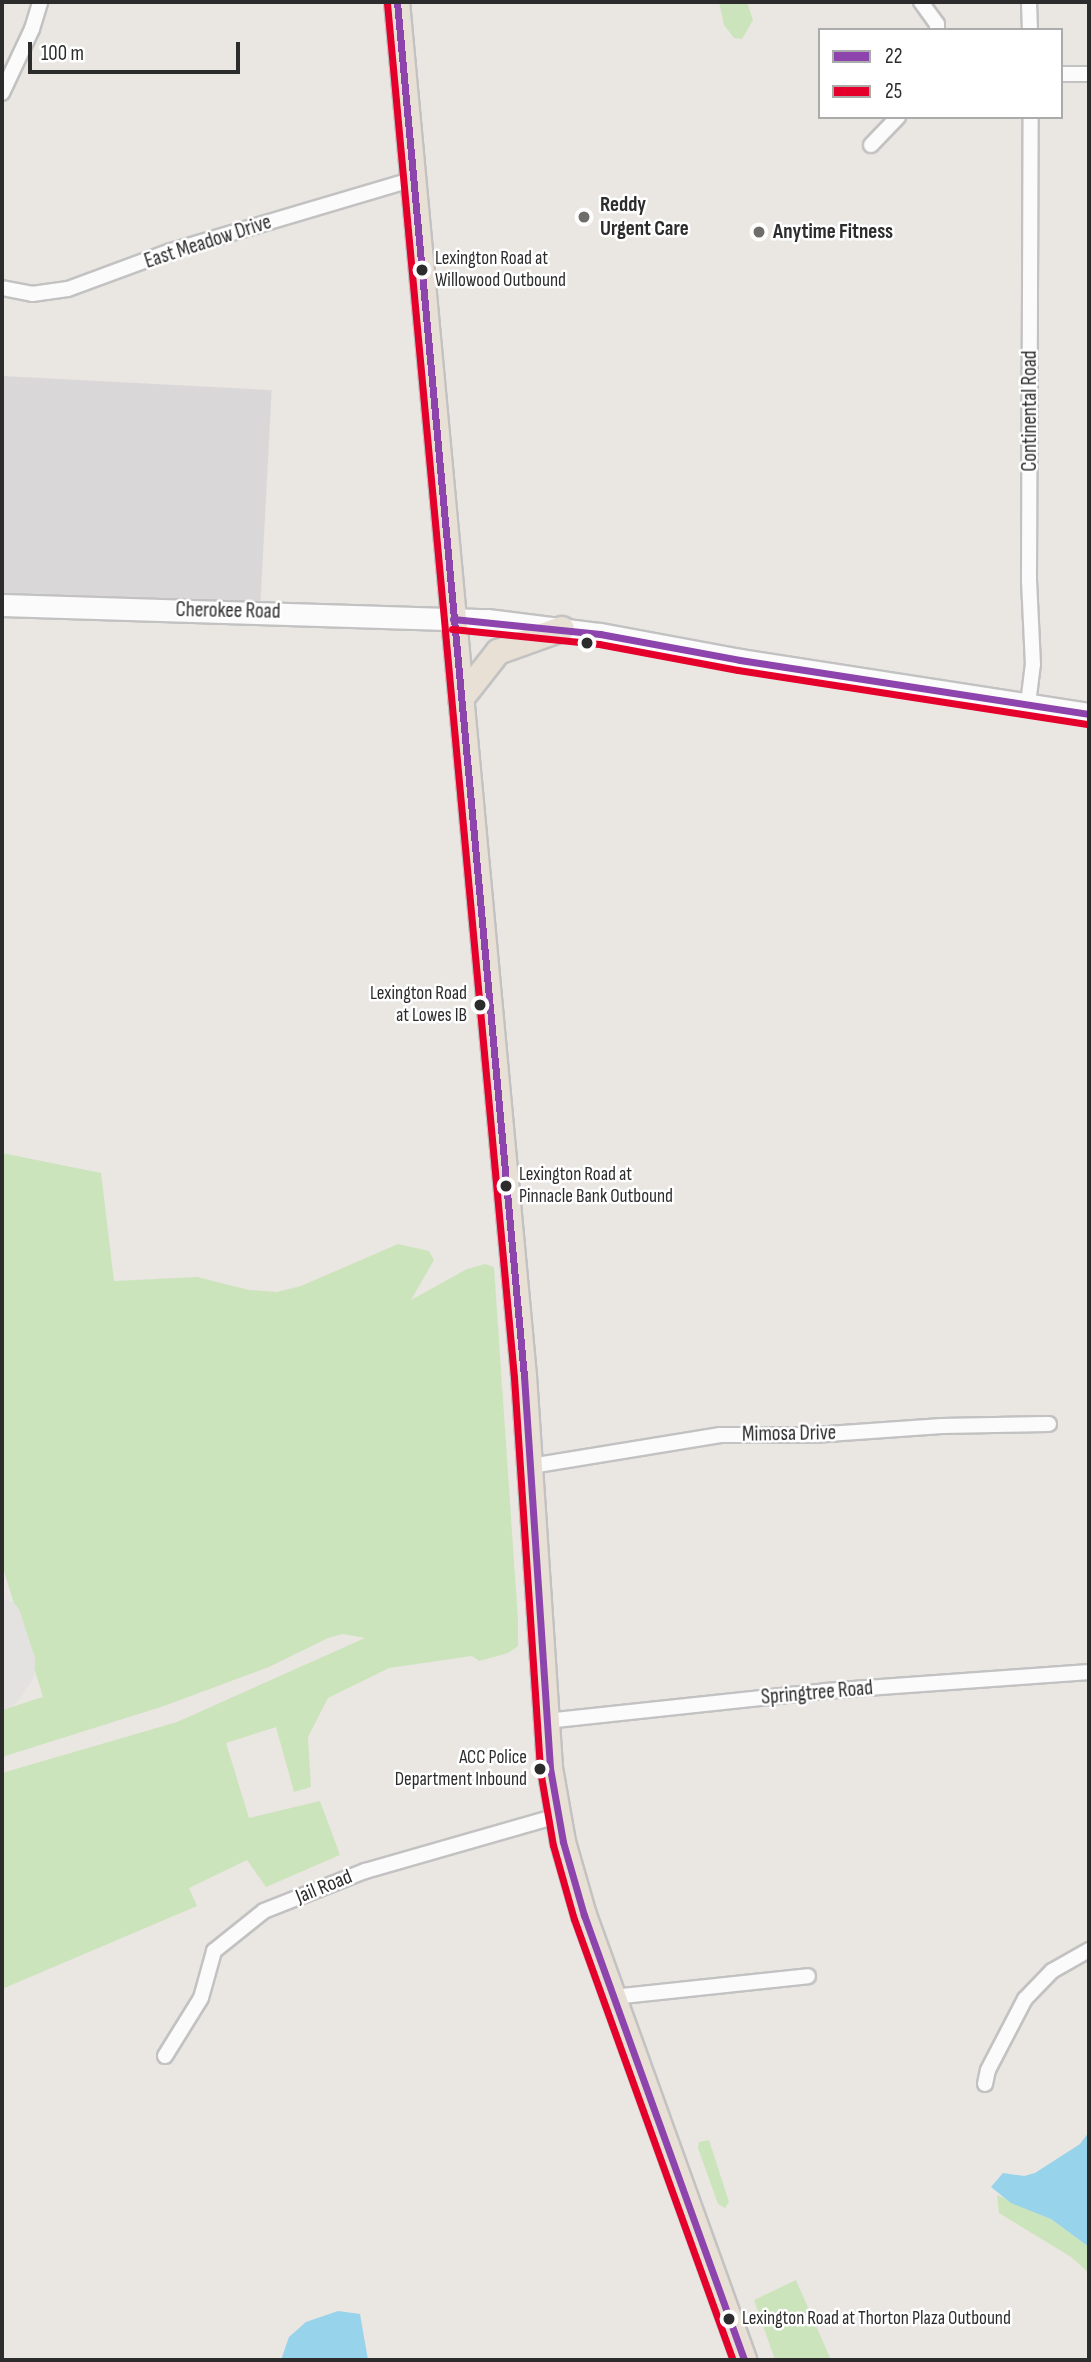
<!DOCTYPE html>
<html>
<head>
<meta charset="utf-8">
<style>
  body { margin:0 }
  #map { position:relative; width:1091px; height:2362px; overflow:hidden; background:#eae6e2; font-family:"Sofia Sans Condensed",sans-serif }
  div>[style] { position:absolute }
  .industrial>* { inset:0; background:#dad7d9; transform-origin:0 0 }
  .green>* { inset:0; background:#cce4bc }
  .water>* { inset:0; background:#97d3ea }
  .taxiway>* { height:38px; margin:-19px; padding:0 19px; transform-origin:19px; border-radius:19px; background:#e4e2e0 }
  .roads { filter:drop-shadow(2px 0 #c3c2c3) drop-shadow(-2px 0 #c3c2c3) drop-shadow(0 2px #c3c2c3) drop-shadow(0 -2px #c3c2c3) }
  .minor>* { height:14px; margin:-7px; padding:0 7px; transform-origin:7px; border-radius:7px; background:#fcfbfb }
  .secondary>* { height:21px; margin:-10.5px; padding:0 10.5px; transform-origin:10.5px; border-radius:10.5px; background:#fcfbfb }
  .trunk>* { height:24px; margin:-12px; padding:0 12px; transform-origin:12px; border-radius:12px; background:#e8e0d4 }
  .bus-1>* { height:7px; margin:-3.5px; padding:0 3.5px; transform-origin:3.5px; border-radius:3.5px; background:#8e44ad }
  .bus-2>* { height:7px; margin:-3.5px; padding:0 3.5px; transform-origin:3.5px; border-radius:3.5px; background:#e4002b }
  .dots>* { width:19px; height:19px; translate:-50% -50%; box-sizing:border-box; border:4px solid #fff; border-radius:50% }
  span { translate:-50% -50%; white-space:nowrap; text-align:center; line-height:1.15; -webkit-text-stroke:5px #fff; paint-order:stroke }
  .bus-label { font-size:19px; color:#2c2c2c }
  .left { translate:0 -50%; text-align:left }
  .right { translate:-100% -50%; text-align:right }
  .poi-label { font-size:21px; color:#2c2c2c; font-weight:700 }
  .street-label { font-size:21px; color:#2c2c2c }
  .frame { position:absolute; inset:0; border:4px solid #2c2c2c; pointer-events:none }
  .legend { position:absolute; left:818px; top:28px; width:245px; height:91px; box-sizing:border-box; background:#fff; border:2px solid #ababab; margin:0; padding:9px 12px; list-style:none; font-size:21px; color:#2c2c2c }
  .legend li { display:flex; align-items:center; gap:14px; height:35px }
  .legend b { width:35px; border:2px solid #ababab }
  .scale { position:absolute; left:28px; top:42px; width:212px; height:32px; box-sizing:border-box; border:4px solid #2c2c2c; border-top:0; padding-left:9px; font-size:21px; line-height:24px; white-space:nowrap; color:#2c2c2c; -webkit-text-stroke:5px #fff; paint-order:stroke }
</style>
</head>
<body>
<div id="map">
  <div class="industrial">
    <div style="left:2px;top:376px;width:270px;height:218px;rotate:3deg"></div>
  </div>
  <div class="green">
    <div style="clip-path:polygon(719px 2px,747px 2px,753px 20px,742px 39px,734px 38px,724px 25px)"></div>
    <div style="clip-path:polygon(2px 1153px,101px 1173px,114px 1281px,197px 1277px,249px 1290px,277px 1292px,301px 1286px,398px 1244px,429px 1251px,434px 1260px,411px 1300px,467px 1269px,485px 1264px,494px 1267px,518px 1620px,518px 1646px,508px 1653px,479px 1661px,472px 1656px,389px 1668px,328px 1698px,308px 1737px,311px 1787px,294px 1792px,276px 1727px,226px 1743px,249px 1818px,320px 1801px,340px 1855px,266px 1887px,247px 1860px,189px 1888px,197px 1906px,2px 1989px,2px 1773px,177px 1722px,365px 1638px,343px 1634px,328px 1638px,269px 1667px,164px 1706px,2px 1757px,2px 1710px,43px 1697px,2px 1565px)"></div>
    <div style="clip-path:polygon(709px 2140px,729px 2202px,725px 2208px,718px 2204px,698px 2148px,699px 2142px)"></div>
    <div style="clip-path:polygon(997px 2195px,1051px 2219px,1089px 2247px,1089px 2273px,1071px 2257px,999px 2213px)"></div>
    <div style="clip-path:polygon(796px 2280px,831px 2360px,775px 2360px,754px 2300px)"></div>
  </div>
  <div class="water">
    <div style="clip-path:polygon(1089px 2132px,1089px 2247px,1051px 2219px,1011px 2203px,991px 2187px,1003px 2173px,1024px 2176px,1035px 2173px,1080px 2144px)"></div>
    <div style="clip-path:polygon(338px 2311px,360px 2314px,368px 2360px,281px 2360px,289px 2337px,306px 2322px)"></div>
  </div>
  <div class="taxiway">
    <div style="left:2px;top:1618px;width:45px;rotate:72deg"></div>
    <div style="left:16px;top:1661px;width:11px;rotate:95deg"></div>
    <div style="left:15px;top:1672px;width:22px;rotate:126deg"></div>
  </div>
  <div class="roads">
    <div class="minor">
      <div style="left:921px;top:2px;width:27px;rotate:54deg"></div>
      <div style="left:937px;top:24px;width:6px;rotate:90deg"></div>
      <div style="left:1029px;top:2px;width:28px;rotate:88deg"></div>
      <div style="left:1061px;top:74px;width:28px"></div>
      <div style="left:2px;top:93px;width:71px;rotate:-64.9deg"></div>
      <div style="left:32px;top:29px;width:28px;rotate:-73deg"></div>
      <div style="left:871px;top:145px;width:39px;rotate:-46deg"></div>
      <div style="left:2px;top:288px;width:31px;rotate:11deg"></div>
      <div style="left:32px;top:294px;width:36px;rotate:-8deg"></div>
      <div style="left:68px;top:289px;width:110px;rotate:-20.3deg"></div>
      <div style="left:171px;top:251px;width:253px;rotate:-16.5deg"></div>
      <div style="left:1028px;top:704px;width:39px;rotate:-83deg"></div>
      <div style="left:1033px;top:665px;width:85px;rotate:-92.7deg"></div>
      <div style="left:1029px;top:580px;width:463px;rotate:-89.8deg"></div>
      <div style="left:531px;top:1466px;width:192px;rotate:-9.3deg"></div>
      <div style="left:720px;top:1435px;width:94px"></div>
      <div style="left:814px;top:1435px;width:128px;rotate:-4deg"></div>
      <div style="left:942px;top:1426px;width:107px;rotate:-1.1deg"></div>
      <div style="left:546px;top:1721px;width:281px;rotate:-6.1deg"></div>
      <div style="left:825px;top:1691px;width:265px;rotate:-4.1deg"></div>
      <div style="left:613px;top:1997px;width:196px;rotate:-6.1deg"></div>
      <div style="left:165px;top:2056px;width:68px;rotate:-58.2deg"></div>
      <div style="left:201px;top:1998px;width:49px;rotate:-74.5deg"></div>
      <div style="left:214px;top:1951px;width:64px;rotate:-38.7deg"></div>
      <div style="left:264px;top:1911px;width:109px;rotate:-21.6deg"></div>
      <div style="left:365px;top:1871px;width:200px;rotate:-16deg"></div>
      <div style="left:985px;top:2084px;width:14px;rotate:-78deg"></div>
      <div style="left:988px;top:2070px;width:80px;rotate:-62.5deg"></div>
      <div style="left:1025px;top:1999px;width:39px;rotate:-46deg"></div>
      <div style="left:1052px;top:1971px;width:43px;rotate:-29.6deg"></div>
    </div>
    <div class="secondary">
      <div style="left:2px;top:605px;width:485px;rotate:1.8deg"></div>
      <div style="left:487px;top:620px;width:114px;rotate:7.1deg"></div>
      <div style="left:600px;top:634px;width:142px;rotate:10.5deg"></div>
      <div style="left:740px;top:660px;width:353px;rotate:8.8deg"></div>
    </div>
    <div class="trunk">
      <div style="left:397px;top:2px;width:1380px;rotate:84.72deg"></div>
      <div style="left:524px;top:1376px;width:393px;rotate:86.2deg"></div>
      <div style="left:550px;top:1768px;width:75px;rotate:80deg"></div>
      <div style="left:563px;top:1842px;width:76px;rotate:74deg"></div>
      <div style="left:584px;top:1915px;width:473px;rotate:70.2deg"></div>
      <div style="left:461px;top:699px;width:60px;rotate:-51.8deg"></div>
      <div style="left:498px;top:652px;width:68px;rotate:-19.8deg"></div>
    </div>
  </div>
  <div class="bus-1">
    <div style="left:397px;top:2px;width:1380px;rotate:84.72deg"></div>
    <div style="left:524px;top:1376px;width:393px;rotate:86.2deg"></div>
    <div style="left:550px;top:1768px;width:75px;rotate:80deg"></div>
    <div style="left:563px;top:1842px;width:76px;rotate:74deg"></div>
    <div style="left:584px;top:1915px;width:473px;rotate:70.2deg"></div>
    <div style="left:453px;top:619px;width:148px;rotate:5.8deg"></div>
    <div style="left:600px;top:634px;width:142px;rotate:10.5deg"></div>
    <div style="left:740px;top:660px;width:353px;rotate:8.8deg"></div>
  </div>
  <div class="bus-2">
    <div style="left:387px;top:3px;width:1380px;rotate:84.72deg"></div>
    <div style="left:514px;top:1377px;width:394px;rotate:86.2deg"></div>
    <div style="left:540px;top:1770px;width:76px;rotate:80.2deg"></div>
    <div style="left:553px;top:1845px;width:77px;rotate:74.2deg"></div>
    <div style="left:574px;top:1919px;width:469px;rotate:70.2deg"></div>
    <div style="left:452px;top:629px;width:148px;rotate:5.8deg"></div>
    <div style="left:599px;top:644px;width:141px;rotate:10.6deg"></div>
    <div style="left:738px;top:670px;width:353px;rotate:8.8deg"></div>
  </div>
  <div class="dots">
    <div style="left:584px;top:217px;background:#6e6d6c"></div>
    <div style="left:759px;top:232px;background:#6e6d6c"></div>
    <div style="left:422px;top:270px;background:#2c2c2c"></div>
    <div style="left:587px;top:643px;background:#2c2c2c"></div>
    <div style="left:480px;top:1005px;background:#2c2c2c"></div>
    <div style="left:506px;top:1186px;background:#2c2c2c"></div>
    <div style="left:540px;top:1769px;background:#2c2c2c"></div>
    <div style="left:729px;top:2319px;background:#2c2c2c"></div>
  </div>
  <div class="bus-label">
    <span class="left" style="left:435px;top:270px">Lexington Road at<br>Willowood Outbound</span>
    <span class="right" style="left:467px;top:1005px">Lexington Road<br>at Lowes IB</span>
    <span class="left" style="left:519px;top:1186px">Lexington Road at<br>Pinnacle Bank Outbound</span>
    <span class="right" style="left:527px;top:1769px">ACC Police<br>Department Inbound</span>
    <span class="left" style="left:742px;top:2319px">Lexington Road at Thorton Plaza Outbound</span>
  </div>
  <div class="poi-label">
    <span class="left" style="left:600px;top:217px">Reddy<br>Urgent Care</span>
    <span class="left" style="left:773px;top:232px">Anytime Fitness</span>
  </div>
  <div class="street-label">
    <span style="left:208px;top:242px;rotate:-18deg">East Meadow Drive</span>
    <span style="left:1030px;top:411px;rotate:-90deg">Continental Road</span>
    <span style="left:228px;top:611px;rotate:1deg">Cherokee Road</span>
    <span style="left:789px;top:1434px;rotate:-1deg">Mimosa Drive</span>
    <span style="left:817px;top:1693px;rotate:-5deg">Springtree Road</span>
    <span style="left:324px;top:1887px;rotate:-22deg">Jail Road</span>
  </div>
  <div class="frame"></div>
  <ul class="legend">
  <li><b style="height:9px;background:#8e44ad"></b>22</li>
  <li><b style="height:9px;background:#e4002b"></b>25</li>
  </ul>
  <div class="scale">100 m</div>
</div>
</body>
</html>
